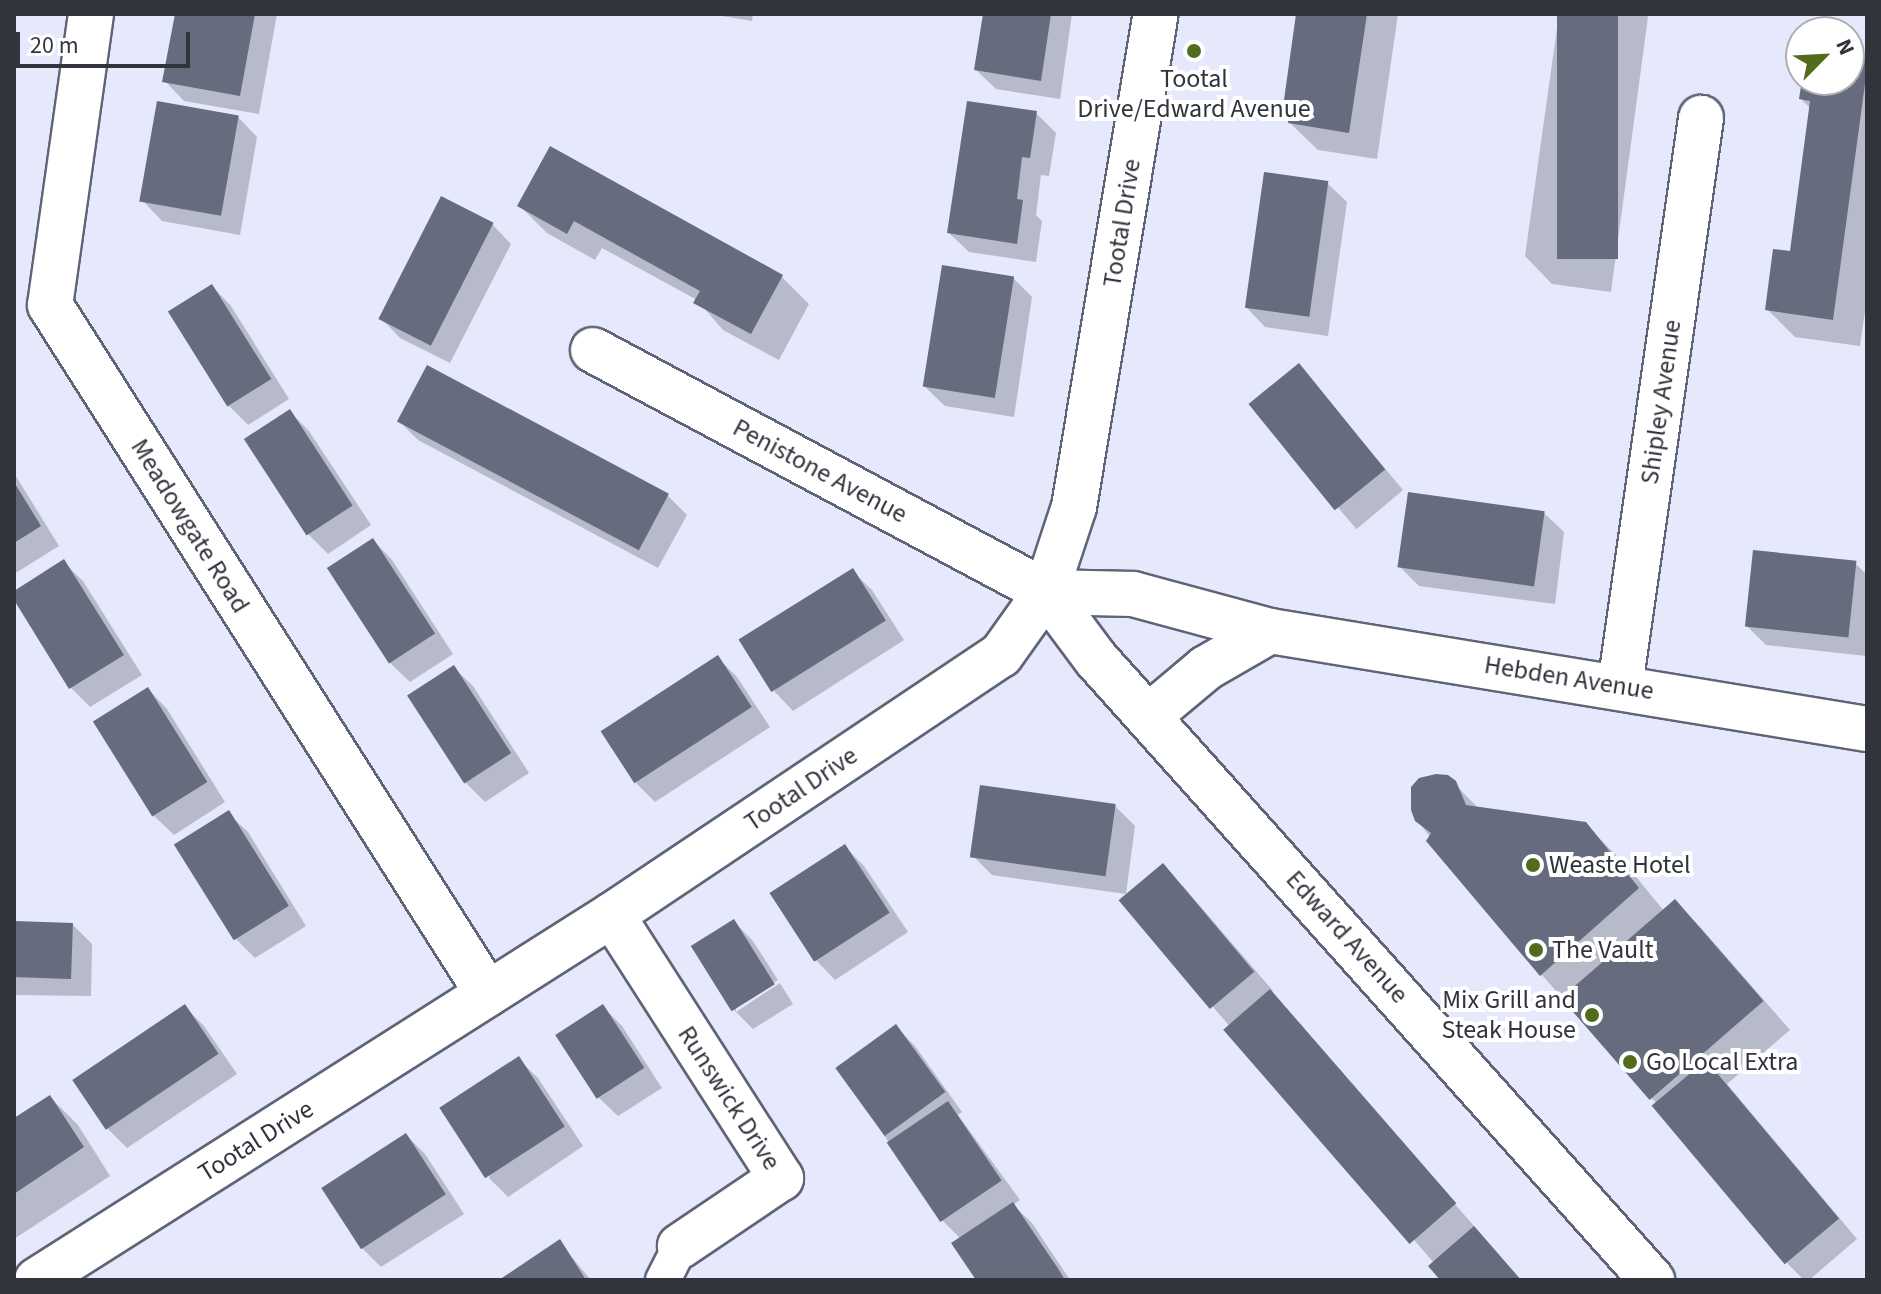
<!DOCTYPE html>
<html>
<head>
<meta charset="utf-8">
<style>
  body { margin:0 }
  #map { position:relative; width:1881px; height:1294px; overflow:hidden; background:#e5e9fb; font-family:"Source Sans 3",sans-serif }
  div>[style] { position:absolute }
  .shadow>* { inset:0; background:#0003; transform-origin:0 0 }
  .building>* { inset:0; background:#666b7e; transform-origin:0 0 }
  .roads { filter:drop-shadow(2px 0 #5f6476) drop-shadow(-2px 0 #5f6476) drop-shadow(0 2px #5f6476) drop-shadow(0 -2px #5f6476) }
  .lane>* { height:34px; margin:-17px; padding:0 17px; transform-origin:17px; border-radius:17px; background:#fff }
  .street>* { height:44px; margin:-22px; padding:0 22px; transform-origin:22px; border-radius:22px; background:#fff }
  .secondary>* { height:44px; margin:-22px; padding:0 22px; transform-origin:22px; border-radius:22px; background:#fff }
  .dots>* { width:22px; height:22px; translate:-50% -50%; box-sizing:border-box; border:4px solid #fff; border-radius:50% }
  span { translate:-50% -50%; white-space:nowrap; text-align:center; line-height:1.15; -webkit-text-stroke:8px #fff; paint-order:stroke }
  .poi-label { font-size:26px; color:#32343d }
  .left { translate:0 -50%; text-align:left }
  .right { translate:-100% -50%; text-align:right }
  .street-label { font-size:26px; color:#32343d }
  .frame { position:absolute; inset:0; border:16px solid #32343d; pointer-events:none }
  .north { position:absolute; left:1785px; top:16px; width:80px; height:80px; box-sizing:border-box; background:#fff; border:2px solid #adaeb1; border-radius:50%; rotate:66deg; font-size:22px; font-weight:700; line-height:32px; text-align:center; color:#32343d }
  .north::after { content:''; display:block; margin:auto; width:28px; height:36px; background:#526b1c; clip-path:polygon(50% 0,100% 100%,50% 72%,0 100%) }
  .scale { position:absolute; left:16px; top:32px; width:174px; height:36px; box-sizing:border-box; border:4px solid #32343d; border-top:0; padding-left:10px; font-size:24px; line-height:28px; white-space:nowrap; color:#32343d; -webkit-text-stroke:6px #fff; paint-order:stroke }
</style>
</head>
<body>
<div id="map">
  <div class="shadow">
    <div style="clip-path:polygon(177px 14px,277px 14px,259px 114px,184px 101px,165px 81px)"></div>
    <div style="clip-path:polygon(710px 14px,753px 14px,752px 21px)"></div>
    <div style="clip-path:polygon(985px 14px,1072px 14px,1060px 99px,996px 89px,976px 70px)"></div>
    <div style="clip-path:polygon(1298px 14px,1398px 14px,1377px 159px,1318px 150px,1290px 123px,1291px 112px,1285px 106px)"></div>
    <div style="clip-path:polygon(1559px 14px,1645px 14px,1648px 17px,1611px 292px,1552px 284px,1525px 256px)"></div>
    <div style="clip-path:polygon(1849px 53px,1867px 56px,1867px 298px,1860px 346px,1795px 337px,1767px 309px,1792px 253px,1811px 109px,1801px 99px,1804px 80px,1849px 80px)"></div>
    <div style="clip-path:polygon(1036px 113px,1056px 133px,1049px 176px,1041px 175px,1036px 215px,1042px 221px,1036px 262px,969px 252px,949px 233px)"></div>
    <div style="clip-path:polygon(238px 117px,257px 137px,240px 235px,162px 221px,143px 201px)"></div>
    <div style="clip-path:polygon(1327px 183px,1347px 202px,1328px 336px,1265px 327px,1246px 307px)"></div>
    <div style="clip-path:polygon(520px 206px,781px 276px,809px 304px,779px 360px,723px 330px,697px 300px,602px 248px,595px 260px,547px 233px)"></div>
    <div style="clip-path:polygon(492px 224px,511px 244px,450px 363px,400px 338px,381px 318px)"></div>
    <div style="clip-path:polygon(1013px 278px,1032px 297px,1014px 417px,945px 406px,925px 387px)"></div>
    <div style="clip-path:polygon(212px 286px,231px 306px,289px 399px,248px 425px,229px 406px)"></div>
    <div style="left:1299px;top:366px;width:162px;height:61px;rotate:50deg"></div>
    <div style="clip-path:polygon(290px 412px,309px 431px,371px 525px,328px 554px,309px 535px)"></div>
    <div style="clip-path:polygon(399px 421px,667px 495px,687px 515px,658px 568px,418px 440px)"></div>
    <div style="clip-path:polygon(14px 473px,59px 546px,14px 574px)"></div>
    <div style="clip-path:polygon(1544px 513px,1564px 532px,1555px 604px,1419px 586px,1399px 566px)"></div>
    <div style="clip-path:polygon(373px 540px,392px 560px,453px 654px,410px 682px,390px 663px,329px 568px)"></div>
    <div style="clip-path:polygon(63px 562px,83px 581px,142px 675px,90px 707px,71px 688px,14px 596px)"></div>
    <div style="clip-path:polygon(1855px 563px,1867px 575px,1866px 656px,1766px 645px,1747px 626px)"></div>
    <div style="clip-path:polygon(852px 571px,872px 590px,904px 640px,793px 711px,774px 691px)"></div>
    <div style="clip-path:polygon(718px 658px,737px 677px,770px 727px,655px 802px,636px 783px)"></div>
    <div style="clip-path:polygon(453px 667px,473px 686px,529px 773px,485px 802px,466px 783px,410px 696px)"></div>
    <div style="clip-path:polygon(148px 689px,167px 709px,225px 802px,174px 835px,154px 816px)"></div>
    <div style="clip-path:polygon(1448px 777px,1479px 809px,1585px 824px,1628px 867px,1664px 911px,1675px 902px,1702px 929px,1790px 1030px,1727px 1084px,1857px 1239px,1809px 1280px,1804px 1280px,1787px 1263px,1655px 1106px,1657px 1104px,1541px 974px,1423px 828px,1413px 809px)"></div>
    <div style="clip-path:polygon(1115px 806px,1135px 826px,1126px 894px,992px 875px,973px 856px)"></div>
    <div style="clip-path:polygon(228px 813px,248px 832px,306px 926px,255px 958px,236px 939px)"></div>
    <div style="clip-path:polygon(845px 847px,864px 866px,908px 932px,835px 980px,816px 960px)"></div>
    <div style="clip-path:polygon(1182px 885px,1273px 991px,1271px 993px,1521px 1280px,1443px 1280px,1434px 1263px,1213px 1007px)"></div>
    <div style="clip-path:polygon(734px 922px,753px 941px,778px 980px,736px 1007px,736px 1012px,780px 983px,793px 1004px,753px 1029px,734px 1010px,694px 947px)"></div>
    <div style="clip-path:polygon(14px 923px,73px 925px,92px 944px,91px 996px,14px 995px)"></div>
    <div style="clip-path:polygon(602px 1006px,622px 1026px,662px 1088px,618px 1116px,598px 1097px,558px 1034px)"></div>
    <div style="clip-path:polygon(185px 1007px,204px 1026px,237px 1074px,127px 1148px,108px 1129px,75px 1081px)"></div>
    <div style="clip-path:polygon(896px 1027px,915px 1046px,962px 1112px,958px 1115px,1020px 1200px,1013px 1205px,1032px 1223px,1070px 1280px,979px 1280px,961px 1239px,942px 1220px,838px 1068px)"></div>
    <div style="clip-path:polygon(518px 1059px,538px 1078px,583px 1146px,508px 1197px,489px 1178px)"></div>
    <div style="clip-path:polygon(50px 1097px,78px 1125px,110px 1176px,14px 1239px,14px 1121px)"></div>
    <div style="clip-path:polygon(406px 1135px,425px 1154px,464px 1214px,381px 1267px,362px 1248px)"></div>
    <div style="clip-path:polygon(559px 1242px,591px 1280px,503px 1280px)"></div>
  </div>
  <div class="building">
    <div style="clip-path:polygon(175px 14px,255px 14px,240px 96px,162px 82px)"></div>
    <div style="clip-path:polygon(983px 14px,1051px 14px,1041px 81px,974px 70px)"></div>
    <div style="clip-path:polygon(1296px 14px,1367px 14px,1349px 133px,1288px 123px,1290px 108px,1283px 107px)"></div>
    <div style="left:1557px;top:14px;width:61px;height:245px"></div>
    <div style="clip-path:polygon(1849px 51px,1867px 54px,1867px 69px,1833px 320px,1765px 310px,1773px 249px,1790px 251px,1810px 101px,1799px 99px,1802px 80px,1849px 80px)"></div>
    <div style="left:157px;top:101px;width:83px;height:102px;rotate:10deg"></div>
    <div style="clip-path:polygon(967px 101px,1037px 111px,1030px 158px,1022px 157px,1017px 199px,1023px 200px,1017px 244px,947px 233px)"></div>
    <div style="clip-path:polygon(550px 146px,783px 275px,751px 334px,693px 303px,700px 291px,574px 221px,567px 234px,517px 206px)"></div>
    <div style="left:1264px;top:172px;width:65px;height:137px;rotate:8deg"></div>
    <div style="left:441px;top:196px;width:59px;height:138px;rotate:27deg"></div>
    <div style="left:942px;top:265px;width:73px;height:123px;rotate:9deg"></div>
    <div style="left:212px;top:284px;width:112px;height:52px;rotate:58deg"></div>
    <div style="left:1299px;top:363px;width:137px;height:65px;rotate:51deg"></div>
    <div style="left:427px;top:365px;width:274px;height:64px;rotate:28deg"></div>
    <div style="left:290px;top:409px;width:115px;height:55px;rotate:57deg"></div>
    <div style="clip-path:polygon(14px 482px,41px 526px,14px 543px)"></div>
    <div style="left:1408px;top:492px;width:138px;height:76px;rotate:8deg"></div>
    <div style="left:373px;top:538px;width:114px;height:55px;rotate:57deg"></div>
    <div style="left:1753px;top:550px;width:104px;height:77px;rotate:6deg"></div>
    <div style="clip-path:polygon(64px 559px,124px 655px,69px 689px,14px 600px,14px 591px)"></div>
    <div style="left:853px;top:568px;width:62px;height:135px;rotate:58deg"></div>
    <div style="left:718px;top:655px;width:62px;height:140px;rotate:57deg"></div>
    <div style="left:454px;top:665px;width:105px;height:56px;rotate:57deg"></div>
    <div style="left:148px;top:687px;width:112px;height:65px;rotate:58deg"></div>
    <div style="clip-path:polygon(1436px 774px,1448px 775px,1456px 781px,1466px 805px,1586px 822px,1639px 888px,1540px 976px,1426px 841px,1431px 833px,1415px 821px,1411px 810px,1411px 787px,1419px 778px)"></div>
    <div style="left:980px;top:785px;width:137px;height:73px;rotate:8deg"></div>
    <div style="left:229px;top:810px;width:113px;height:65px;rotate:58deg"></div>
    <div style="left:845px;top:844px;width:82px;height:90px;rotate:57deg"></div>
    <div style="left:1163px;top:863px;width:142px;height:58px;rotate:50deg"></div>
    <div style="left:1675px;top:899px;width:135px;height:151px;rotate:49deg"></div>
    <div style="left:734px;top:919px;width:77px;height:51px;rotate:58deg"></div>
    <div style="left:14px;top:921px;width:59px;height:56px;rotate:2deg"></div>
    <div style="left:1270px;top:989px;width:284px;height:62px;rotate:49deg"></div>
    <div style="left:185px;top:1004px;width:60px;height:136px;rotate:56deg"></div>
    <div style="left:603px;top:1004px;width:76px;height:57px;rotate:57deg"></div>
    <div style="left:896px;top:1024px;width:84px;height:75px;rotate:54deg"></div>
    <div style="left:519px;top:1056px;width:84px;height:95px;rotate:57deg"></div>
    <div style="left:1706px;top:1060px;width:207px;height:71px;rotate:50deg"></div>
    <div style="clip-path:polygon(50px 1095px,84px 1147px,14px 1194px,14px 1118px)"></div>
    <div style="left:948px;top:1101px;width:96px;height:74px;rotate:56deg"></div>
    <div style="left:406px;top:1133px;width:73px;height:101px;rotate:57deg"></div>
    <div style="clip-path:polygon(1013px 1202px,1057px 1267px,1065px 1280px,976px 1280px,951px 1243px)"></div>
    <div style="clip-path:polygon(1474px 1226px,1521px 1280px,1440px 1280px,1428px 1266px)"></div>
    <div style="clip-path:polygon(560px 1239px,586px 1280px,499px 1280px)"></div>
  </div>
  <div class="roads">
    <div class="lane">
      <div style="left:663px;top:1280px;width:38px;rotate:-63deg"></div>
    </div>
    <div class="street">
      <div style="left:91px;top:14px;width:294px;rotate:98deg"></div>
      <div style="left:50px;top:305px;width:816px;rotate:57.56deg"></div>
      <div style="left:593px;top:350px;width:514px;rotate:28.11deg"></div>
      <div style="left:1046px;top:592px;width:84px;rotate:53.3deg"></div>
      <div style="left:1096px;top:659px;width:834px;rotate:48.16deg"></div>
      <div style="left:1046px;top:592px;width:87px;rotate:1.3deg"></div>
      <div style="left:1133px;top:594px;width:142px;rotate:15.1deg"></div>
      <div style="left:1270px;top:631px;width:605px;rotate:9.32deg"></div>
      <div style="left:1620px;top:686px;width:574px;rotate:-81.88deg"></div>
      <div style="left:1150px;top:715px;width:73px;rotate:-40deg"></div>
      <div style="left:1206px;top:668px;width:74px;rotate:-30deg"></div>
      <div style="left:612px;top:915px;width:313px;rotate:57.3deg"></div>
      <div style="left:781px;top:1178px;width:122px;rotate:146deg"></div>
    </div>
    <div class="secondary">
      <div style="left:37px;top:1280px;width:681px;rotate:-32.41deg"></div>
      <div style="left:612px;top:915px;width:468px;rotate:-33.8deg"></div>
      <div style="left:1001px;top:655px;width:77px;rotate:-54.5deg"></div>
      <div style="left:1046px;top:592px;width:89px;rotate:-71.8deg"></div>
      <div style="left:1074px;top:507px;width:500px;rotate:-80.6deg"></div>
    </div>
  </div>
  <div class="dots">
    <div style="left:1194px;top:51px;background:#526b1c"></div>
    <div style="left:1533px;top:865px;background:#526b1c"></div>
    <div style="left:1536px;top:950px;background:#526b1c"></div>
    <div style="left:1592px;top:1015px;background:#526b1c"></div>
    <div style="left:1630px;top:1062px;background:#526b1c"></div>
  </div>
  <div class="poi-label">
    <span style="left:1194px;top:94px">Tootal<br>Drive/Edward Avenue</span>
    <span class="left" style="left:1549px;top:865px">Weaste Hotel</span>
    <span class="left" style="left:1552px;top:950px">The Vault</span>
    <span class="right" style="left:1576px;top:1015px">Mix Grill and<br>Steak House</span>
    <span class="left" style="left:1646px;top:1062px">Go Local Extra</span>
  </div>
  <div class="street-label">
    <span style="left:1122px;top:223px;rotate:-81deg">Tootal Drive</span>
    <span style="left:1661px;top:402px;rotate:-82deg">Shipley Avenue</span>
    <span style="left:820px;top:471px;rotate:28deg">Penistone Avenue</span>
    <span style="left:190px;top:526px;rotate:58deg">Meadowgate Road</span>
    <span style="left:1569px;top:678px;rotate:9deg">Hebden Avenue</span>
    <span style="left:801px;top:789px;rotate:-34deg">Tootal Drive</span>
    <span style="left:1347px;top:937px;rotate:48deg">Edward Avenue</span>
    <span style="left:729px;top:1098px;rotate:57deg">Runswick Drive</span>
    <span style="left:256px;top:1141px;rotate:-32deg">Tootal Drive</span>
  </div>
  <div class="frame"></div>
  <div class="north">N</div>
  <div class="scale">20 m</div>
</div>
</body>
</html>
